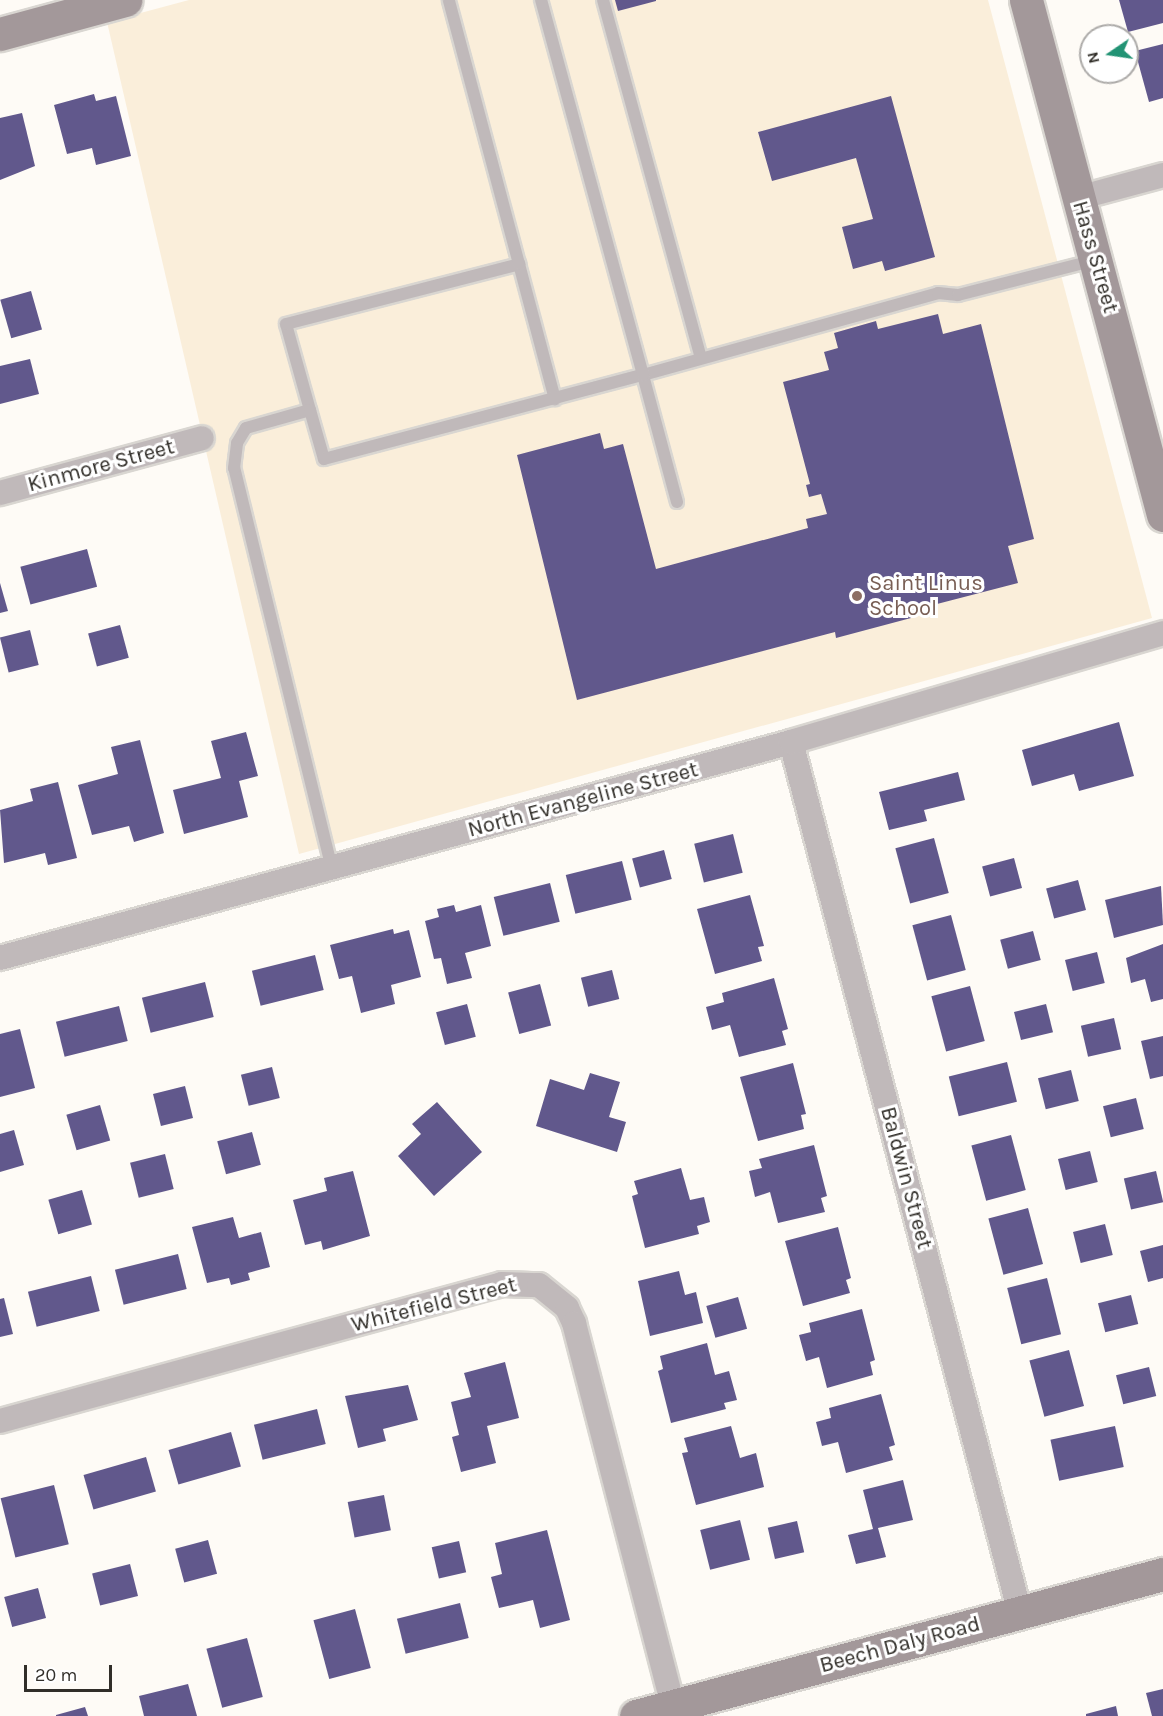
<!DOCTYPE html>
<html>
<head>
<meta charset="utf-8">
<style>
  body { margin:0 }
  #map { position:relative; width:1163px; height:1716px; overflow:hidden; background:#fefbf6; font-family:Karla,sans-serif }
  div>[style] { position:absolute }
  .built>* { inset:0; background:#faeeda }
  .building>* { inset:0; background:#61588c; transform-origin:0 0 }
  .roads { filter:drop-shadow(2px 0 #d9d6d1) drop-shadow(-2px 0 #d9d6d1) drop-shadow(0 2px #d9d6d1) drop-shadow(0 -2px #d9d6d1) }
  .lane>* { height:12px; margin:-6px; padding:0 6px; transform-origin:6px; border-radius:6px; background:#c0b9ba }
  .street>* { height:24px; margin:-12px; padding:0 12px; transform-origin:12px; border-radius:12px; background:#c0b9ba }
  .secondary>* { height:33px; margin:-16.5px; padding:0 16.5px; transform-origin:16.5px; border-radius:16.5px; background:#a3989a }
  .dots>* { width:16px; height:16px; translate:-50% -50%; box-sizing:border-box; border:3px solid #fff; border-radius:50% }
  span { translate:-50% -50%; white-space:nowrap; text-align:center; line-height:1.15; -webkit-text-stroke:6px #fff; paint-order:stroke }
  .street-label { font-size:22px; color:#312e29 }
  .education-label { font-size:22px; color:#785e54 }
  .left { translate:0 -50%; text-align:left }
  .north { position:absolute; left:1079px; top:24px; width:60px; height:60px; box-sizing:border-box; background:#fff; border:2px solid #adaba9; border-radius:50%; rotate:257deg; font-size:16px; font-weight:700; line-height:24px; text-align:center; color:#312e29 }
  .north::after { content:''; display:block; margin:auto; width:21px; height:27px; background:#229374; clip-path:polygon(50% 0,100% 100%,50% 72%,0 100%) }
  .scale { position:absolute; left:24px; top:1665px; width:88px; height:27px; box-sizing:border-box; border:3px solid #312e29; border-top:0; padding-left:8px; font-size:18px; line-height:21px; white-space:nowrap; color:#312e29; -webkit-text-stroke:4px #fff; paint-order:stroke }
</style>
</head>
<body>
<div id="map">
  <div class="built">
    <div style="clip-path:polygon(189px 0,988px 0,1152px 618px,299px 854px,107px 22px)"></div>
  </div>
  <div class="building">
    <div style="clip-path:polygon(615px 0,656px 0,656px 1px,618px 11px)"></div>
    <div style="clip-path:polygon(1119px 0,1163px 0,1163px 23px,1128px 32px)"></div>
    <div style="clip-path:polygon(1163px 44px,1163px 98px,1149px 102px,1135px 51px)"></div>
    <div style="clip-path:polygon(94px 94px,96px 101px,116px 96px,131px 156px,96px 165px,92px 148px,67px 154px,54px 105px)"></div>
    <div style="clip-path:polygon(891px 96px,935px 257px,885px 271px,882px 261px,853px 269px,842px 227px,873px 219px,856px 158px,772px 181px,758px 132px)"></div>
    <div style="clip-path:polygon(22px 113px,35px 166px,0 180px,0 118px)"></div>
    <div style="left:31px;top:291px;width:40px;height:32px;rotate:74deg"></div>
    <div style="clip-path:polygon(938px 314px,943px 334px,981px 324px,1034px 539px,1008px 546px,1018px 583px,910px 611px,911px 618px,836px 638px,835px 632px,577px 700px,517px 455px,600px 433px,604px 449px,623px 444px,656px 569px,808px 528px,806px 519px,827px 514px,821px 494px,809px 497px,806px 485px,810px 484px,783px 382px,829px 370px,824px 352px,838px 348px,834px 333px,876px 321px,878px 329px)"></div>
    <div style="clip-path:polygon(30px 359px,39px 394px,0 404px,0 366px)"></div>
    <div style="left:87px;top:549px;width:39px;height:69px;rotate:75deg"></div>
    <div style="clip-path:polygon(0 583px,8px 611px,0 613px)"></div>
    <div style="left:120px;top:625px;width:34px;height:33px;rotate:75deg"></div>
    <div style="left:30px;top:630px;width:36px;height:31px;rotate:76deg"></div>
    <div style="clip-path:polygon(1119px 722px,1134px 776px,1079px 791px,1074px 774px,1032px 786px,1022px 750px)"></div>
    <div style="clip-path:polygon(246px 732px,258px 776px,239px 781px,248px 817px,184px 834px,173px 790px,221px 778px,211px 741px)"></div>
    <div style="clip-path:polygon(140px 740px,164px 833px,134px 842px,129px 826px,92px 835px,78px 785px,118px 774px,111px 747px)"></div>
    <div style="clip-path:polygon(958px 772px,965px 800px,924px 810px,927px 821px,889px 830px,879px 792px)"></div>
    <div style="clip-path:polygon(58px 782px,77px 858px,48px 865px,45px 853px,4px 863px,0 810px,33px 801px,30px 789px)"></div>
    <div style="left:733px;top:834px;width:40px;height:40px;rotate:76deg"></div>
    <div style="left:934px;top:838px;width:57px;height:40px;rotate:75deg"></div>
    <div style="left:664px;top:850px;width:30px;height:33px;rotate:75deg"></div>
    <div style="left:1014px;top:858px;width:31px;height:33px;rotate:75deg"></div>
    <div style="left:622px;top:861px;width:40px;height:58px;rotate:76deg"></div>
    <div style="left:1078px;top:880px;width:31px;height:33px;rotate:75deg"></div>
    <div style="left:550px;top:883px;width:40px;height:58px;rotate:76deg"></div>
    <div style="clip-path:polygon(1161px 886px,1163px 925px,1114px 938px,1105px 900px)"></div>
    <div style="clip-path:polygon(750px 895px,764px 946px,758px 947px,762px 961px,715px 974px,697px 909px)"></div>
    <div style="clip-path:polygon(454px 905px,456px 912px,481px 905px,491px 946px,465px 953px,472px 978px,447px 984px,441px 958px,434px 959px,425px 921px,439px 917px,437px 909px)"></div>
    <div style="left:951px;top:915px;width:57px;height:40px;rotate:75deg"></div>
    <div style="clip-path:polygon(393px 929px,394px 934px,409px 930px,421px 977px,391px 985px,395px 1004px,361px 1013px,352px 976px,339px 979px,330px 945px)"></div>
    <div style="left:1033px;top:931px;width:30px;height:34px;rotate:75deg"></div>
    <div style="clip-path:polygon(1163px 944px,1163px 999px,1151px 1002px,1145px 979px,1131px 983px,1126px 958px)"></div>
    <div style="left:1097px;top:952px;width:32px;height:33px;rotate:76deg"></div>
    <div style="left:315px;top:955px;width:36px;height:65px;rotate:76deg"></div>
    <div style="left:612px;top:970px;width:30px;height:32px;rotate:76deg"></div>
    <div style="clip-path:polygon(774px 978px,788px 1029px,782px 1031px,786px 1045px,739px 1057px,730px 1025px,712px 1030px,706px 1007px,724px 1002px,722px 993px)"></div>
    <div style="left:205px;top:982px;width:36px;height:65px;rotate:76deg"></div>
    <div style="left:540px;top:984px;width:43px;height:33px;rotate:75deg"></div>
    <div style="left:970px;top:986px;width:57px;height:40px;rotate:75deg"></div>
    <div style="left:467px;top:1004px;width:34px;height:32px;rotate:75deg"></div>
    <div style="left:1046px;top:1004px;width:29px;height:33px;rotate:76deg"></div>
    <div style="left:119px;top:1006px;width:36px;height:65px;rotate:76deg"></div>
    <div style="left:1114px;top:1018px;width:32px;height:34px;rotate:77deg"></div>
    <div style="clip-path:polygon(20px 1029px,35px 1088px,0 1097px,0 1034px)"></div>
    <div style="clip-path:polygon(1163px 1036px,1163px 1076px,1150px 1079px,1141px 1041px)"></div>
    <div style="left:1007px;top:1062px;width:41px;height:60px;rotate:76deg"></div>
    <div style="clip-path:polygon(793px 1063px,806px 1114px,801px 1115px,804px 1129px,758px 1141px,740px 1077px)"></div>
    <div style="left:272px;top:1067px;width:32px;height:32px;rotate:76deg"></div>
    <div style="left:1071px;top:1070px;width:32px;height:34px;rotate:76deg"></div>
    <div style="clip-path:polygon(590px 1073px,620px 1082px,609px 1117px,626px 1122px,617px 1152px,536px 1126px,550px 1079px,584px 1090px)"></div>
    <div style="left:185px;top:1086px;width:33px;height:33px;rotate:76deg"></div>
    <div style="left:1136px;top:1098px;width:32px;height:34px;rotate:76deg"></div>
    <div style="clip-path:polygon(437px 1102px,482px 1152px,434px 1196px,398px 1156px,421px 1134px,412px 1124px)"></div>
    <div style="left:100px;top:1105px;width:37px;height:35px;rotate:74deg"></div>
    <div style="clip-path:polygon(14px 1130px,24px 1165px,0 1172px,0 1134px)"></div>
    <div style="left:252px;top:1132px;width:34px;height:36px;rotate:75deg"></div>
    <div style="left:1011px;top:1135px;width:57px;height:41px;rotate:75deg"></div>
    <div style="clip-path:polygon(814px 1145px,827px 1196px,821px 1198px,825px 1212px,778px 1223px,770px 1192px,755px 1197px,749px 1171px,762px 1168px,759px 1159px)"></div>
    <div style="left:1090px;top:1151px;width:32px;height:33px;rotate:76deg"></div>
    <div style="left:165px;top:1154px;width:36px;height:36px;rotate:76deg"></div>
    <div style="clip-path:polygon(681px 1168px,690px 1200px,704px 1197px,710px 1222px,697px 1226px,699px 1234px,645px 1248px,632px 1196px,638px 1194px,634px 1181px)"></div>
    <div style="clip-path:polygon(353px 1171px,370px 1236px,323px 1250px,321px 1241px,305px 1245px,293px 1200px,327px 1191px,324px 1178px)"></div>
    <div style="left:1156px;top:1171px;width:32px;height:33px;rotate:77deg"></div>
    <div style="left:82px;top:1190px;width:36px;height:35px;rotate:74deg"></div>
    <div style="left:1028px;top:1208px;width:58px;height:41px;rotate:75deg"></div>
    <div style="clip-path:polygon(233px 1217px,239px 1238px,261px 1232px,270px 1267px,248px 1273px,250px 1280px,231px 1285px,229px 1278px,207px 1283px,192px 1227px)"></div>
    <div style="left:1105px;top:1224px;width:32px;height:33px;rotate:76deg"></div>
    <div style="clip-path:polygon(838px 1227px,851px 1278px,846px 1280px,850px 1293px,803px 1306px,785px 1241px)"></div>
    <div style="clip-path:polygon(1163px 1245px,1163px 1278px,1148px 1282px,1140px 1251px)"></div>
    <div style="left:178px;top:1254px;width:36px;height:65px;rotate:76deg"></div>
    <div style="clip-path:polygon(679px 1271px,685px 1295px,696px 1292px,703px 1323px,650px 1336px,638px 1281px)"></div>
    <div style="left:91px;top:1276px;width:36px;height:65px;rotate:76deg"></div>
    <div style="left:1047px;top:1278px;width:58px;height:41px;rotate:76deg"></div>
    <div style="left:1131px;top:1295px;width:30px;height:34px;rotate:76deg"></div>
    <div style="left:738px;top:1297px;width:33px;height:33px;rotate:74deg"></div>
    <div style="clip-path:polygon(4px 1298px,13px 1334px,0 1337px,0 1299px)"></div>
    <div style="clip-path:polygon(862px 1309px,875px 1360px,870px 1362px,873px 1375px,827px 1388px,819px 1357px,806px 1361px,799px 1335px,811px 1332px,809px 1323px)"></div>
    <div style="clip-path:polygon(707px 1343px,715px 1375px,729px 1371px,737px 1400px,724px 1403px,726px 1409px,671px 1423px,658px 1371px,663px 1369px,660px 1356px)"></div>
    <div style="left:1069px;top:1350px;width:58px;height:41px;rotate:75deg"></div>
    <div style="clip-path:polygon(505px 1362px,519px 1418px,487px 1426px,496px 1463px,461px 1472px,452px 1437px,459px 1435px,451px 1402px,471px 1397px,464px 1373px)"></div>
    <div style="left:1149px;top:1367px;width:30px;height:34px;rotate:76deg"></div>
    <div style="clip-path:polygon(408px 1385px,418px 1420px,383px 1429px,386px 1441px,358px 1448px,345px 1396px)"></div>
    <div style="clip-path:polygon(881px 1394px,895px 1445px,889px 1447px,893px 1460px,846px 1473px,838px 1442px,822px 1446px,816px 1422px,831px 1418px,829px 1408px)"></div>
    <div style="left:317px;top:1409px;width:36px;height:65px;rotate:76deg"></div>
    <div style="clip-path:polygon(731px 1426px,740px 1458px,756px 1453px,764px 1487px,696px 1505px,682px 1453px,688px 1452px,684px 1438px)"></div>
    <div style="left:1115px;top:1426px;width:42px;height:66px;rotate:78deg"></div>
    <div style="left:231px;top:1432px;width:36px;height:65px;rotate:74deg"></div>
    <div style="left:146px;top:1457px;width:36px;height:65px;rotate:74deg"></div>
    <div style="clip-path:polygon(903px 1480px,913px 1520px,878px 1528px,886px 1557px,856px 1564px,848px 1535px,873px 1529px,863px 1490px)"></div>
    <div style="left:54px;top:1485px;width:61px;height:55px;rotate:76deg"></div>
    <div style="left:384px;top:1495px;width:36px;height:37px;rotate:79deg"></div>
    <div style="left:740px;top:1520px;width:41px;height:41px;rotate:76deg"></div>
    <div style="left:797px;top:1521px;width:32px;height:30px;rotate:77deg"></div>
    <div style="clip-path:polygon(547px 1530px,570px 1620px,540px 1628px,533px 1600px,499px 1608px,491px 1577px,502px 1574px,495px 1543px)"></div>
    <div style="left:208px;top:1540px;width:35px;height:34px;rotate:75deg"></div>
    <div style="left:459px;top:1541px;width:32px;height:28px;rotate:77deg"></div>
    <div style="left:130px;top:1564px;width:33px;height:39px;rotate:76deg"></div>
    <div style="left:38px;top:1588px;width:31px;height:35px;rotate:75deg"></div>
    <div style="left:460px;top:1603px;width:36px;height:65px;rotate:76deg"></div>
    <div style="left:355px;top:1609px;width:61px;height:43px;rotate:75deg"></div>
    <div style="left:247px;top:1638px;width:61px;height:42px;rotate:75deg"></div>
    <div style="clip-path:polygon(188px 1684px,197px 1716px,144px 1716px,139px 1696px)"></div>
    <div style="clip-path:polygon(1163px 1689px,1163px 1716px,1152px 1716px,1146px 1693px)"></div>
    <div style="clip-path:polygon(1116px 1706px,1118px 1716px,1086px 1716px,1086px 1714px)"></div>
    <div style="clip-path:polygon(85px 1707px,88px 1716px,56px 1716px,56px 1715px)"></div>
  </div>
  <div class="roads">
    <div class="lane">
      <div style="left:603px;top:0;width:371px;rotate:74.7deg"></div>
      <div style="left:519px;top:264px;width:140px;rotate:75.1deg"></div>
      <div style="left:310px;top:410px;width:89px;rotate:-105.6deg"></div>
      <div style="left:286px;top:324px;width:241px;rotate:-14.4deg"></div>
      <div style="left:519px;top:264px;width:273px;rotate:-104.9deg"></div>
      <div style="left:677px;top:502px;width:131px;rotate:-105deg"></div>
      <div style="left:643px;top:375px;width:306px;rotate:-15.5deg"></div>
      <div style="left:938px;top:293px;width:20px;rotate:6deg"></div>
      <div style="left:958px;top:295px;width:141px;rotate:-14.3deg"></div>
      <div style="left:332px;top:869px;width:413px;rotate:-103.7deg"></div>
      <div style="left:234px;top:468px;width:25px;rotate:-83deg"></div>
      <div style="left:237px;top:443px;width:17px;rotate:-59deg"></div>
      <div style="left:246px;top:428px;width:66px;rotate:-15.7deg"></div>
      <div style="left:310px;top:410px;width:51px;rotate:74.1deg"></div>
      <div style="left:324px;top:459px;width:330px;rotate:-14.8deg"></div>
      <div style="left:643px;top:375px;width:389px;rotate:-105.2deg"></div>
    </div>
    <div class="street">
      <div style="left:1078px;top:198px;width:88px;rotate:-15.1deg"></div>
      <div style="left:0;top:493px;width:209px;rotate:-15.2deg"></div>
      <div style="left:791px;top:742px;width:901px;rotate:75.27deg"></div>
      <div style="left:0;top:958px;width:820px;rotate:-15.27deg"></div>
      <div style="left:791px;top:742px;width:388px;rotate:-16.3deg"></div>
      <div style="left:0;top:1421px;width:520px;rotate:-15.26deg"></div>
      <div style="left:502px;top:1284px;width:37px;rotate:2deg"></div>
      <div style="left:539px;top:1285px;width:36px;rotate:39deg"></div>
      <div style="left:567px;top:1308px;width:17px;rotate:65deg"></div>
      <div style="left:574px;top:1323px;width:396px;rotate:75.5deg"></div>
    </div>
    <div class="secondary">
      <div style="left:1026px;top:0;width:533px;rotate:75.1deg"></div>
      <div style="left:0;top:34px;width:130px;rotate:-15.2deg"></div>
      <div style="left:636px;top:1716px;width:546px;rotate:-15.08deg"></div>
    </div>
  </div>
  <div class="dots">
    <div style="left:857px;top:596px;background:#8d6e63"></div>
  </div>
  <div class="street-label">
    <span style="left:1095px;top:257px;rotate:74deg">Hass Street</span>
    <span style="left:101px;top:466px;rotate:-15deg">Kinmore Street</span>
    <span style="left:583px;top:800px;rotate:-15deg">North Evangeline Street</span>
    <span style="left:906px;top:1178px;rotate:75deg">Baldwin Street</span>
    <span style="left:434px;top:1305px;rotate:-14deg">Whitefield Street</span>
    <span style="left:900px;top:1645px;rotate:-15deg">Beech Daly Road</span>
  </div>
  <div class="education-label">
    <span class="left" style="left:869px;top:596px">Saint Linus<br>School</span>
  </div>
  <div class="north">N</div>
  <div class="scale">20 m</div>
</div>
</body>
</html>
